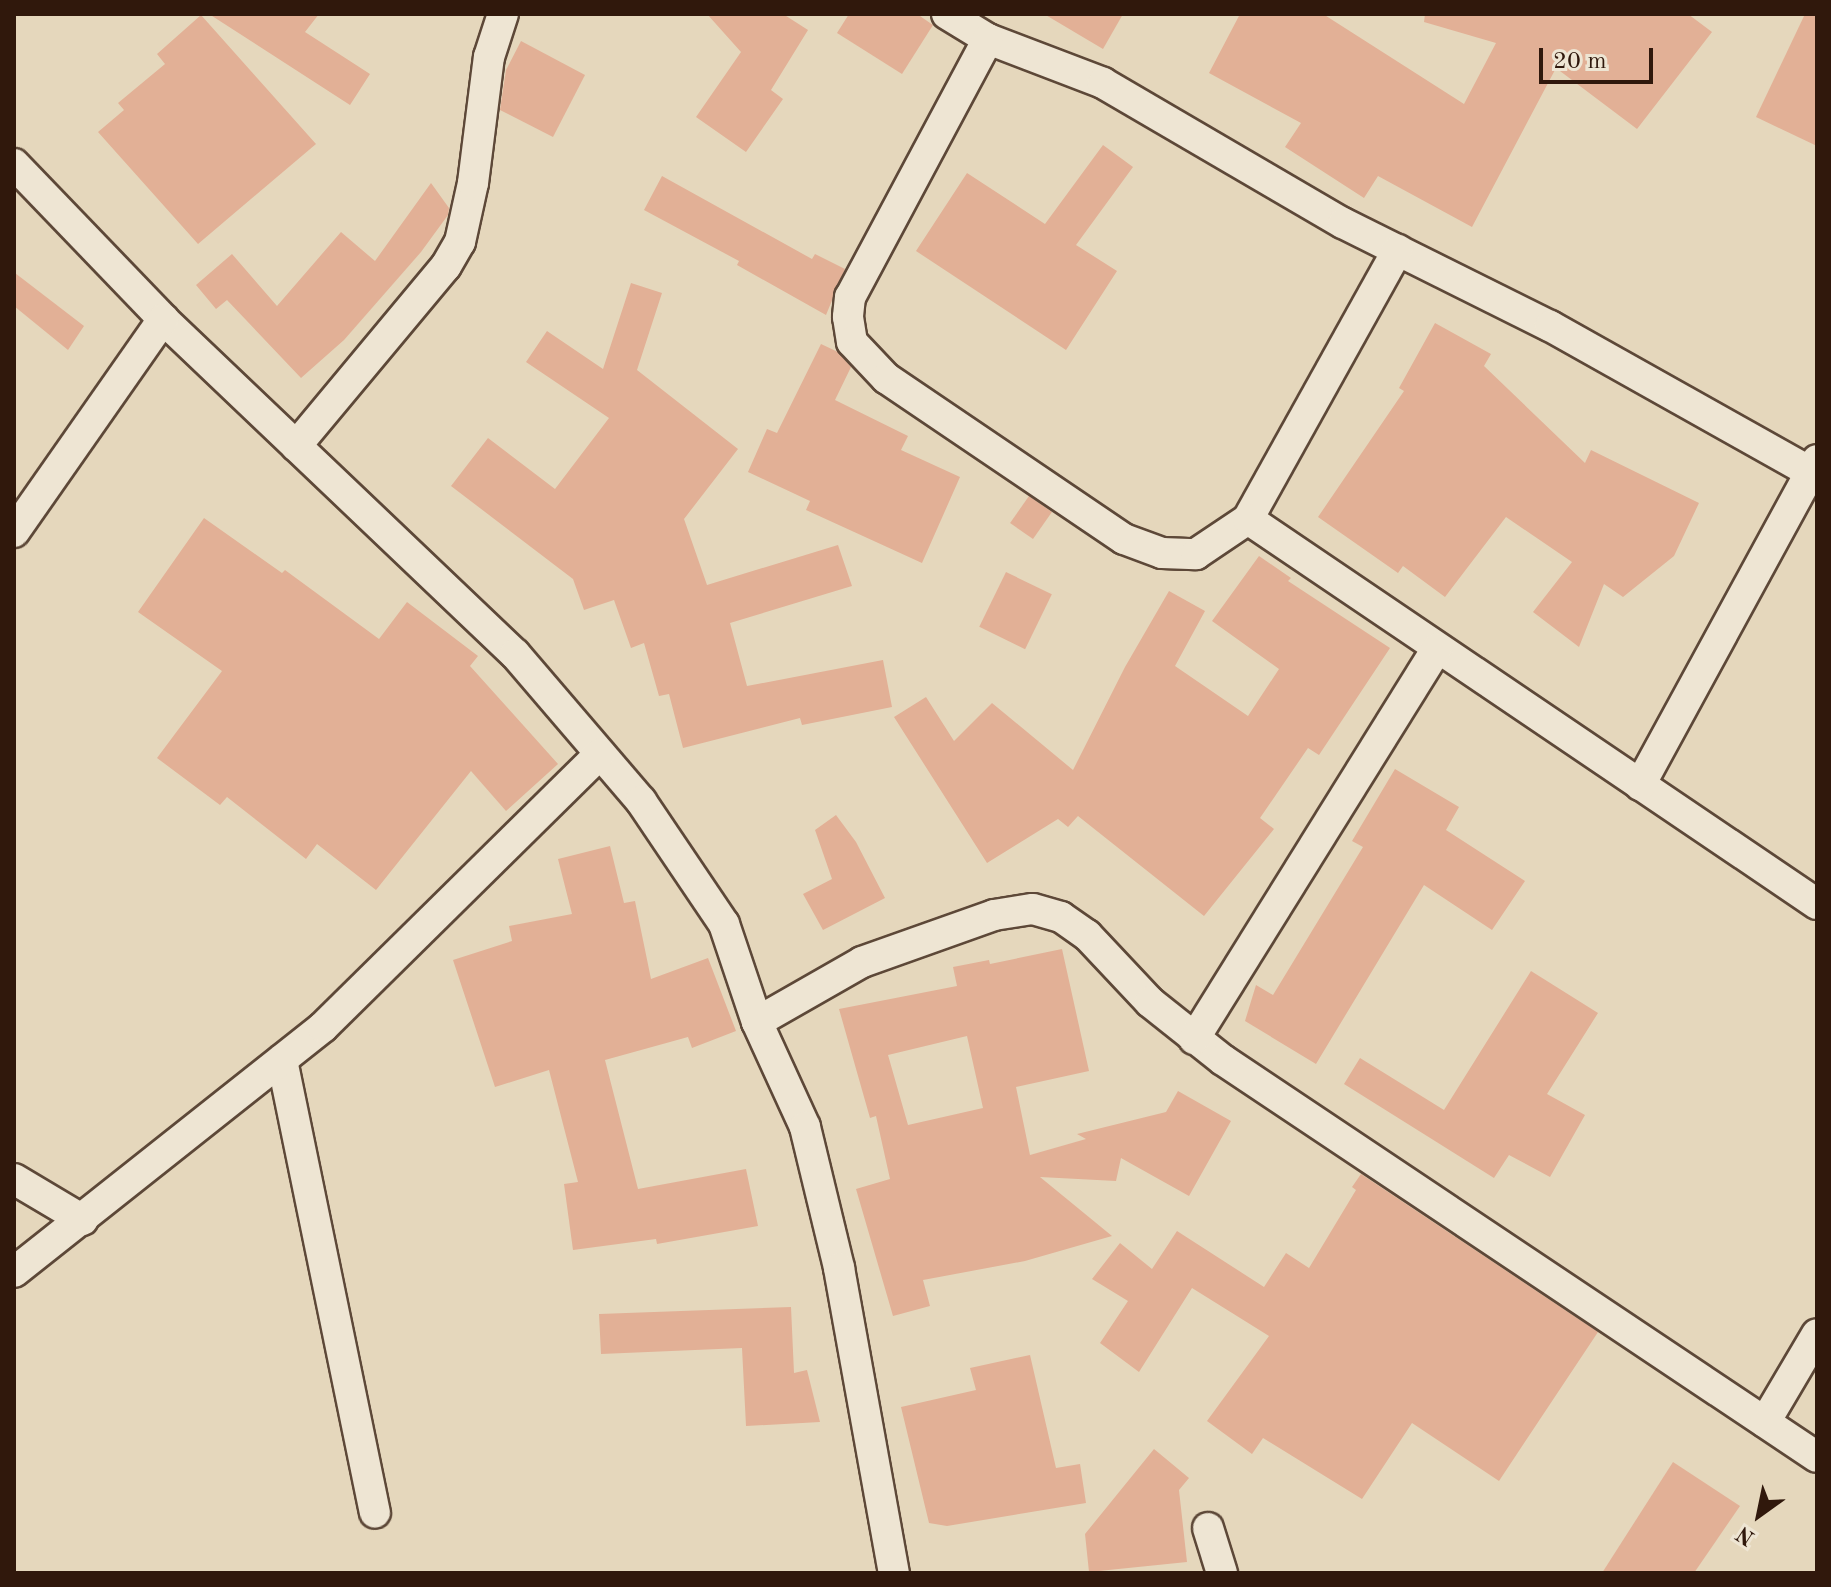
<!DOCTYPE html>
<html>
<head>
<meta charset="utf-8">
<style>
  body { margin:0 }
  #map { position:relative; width:1831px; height:1587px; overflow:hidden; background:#e5d7bc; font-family:"Old Standard TT",serif }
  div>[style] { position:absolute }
  .building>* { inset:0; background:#e2b096; transform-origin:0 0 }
  .roads { filter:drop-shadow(2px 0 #5d4838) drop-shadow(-2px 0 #5d4838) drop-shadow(0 2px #5d4838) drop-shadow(0 -2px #5d4838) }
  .minor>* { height:30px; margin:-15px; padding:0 15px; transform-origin:15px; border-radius:15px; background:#eee5d3 }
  span { translate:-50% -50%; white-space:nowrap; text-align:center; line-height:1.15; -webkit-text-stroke:7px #eee5d3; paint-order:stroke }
  .frame { position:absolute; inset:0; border:16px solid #30180c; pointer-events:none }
  .north { position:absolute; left:1719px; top:1475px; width:80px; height:80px; -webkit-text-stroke:6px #eee5d3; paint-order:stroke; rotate:213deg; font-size:22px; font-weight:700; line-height:32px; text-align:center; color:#30180c }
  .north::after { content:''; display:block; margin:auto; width:28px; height:36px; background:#30180c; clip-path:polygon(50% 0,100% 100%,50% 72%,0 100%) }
  .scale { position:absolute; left:1539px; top:48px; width:114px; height:36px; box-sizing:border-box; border:4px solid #30180c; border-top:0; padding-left:10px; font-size:24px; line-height:28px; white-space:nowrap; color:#30180c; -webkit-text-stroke:6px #eee5d3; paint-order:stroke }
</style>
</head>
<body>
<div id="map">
  <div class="building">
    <div style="clip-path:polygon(209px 14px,319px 14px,305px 32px,370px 74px,350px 105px)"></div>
    <div style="clip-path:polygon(707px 14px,783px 14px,808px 30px,771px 90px,783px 99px,746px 152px,696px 117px,741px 52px)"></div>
    <div style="clip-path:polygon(849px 14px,917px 14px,933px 25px,902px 74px,837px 33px)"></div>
    <div style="clip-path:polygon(1044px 14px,1123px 14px,1103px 49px)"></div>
    <div style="clip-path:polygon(1240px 14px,1323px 14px,1464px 104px,1496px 43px,1424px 22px,1425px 14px,1688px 14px,1712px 32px,1637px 129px,1556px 68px,1472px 227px,1378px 176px,1364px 198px,1285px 147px,1301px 123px,1209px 73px)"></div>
    <div style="clip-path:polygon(1805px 14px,1817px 14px,1817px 146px,1756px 117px)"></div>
    <div style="clip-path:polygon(201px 15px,316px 144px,198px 244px,98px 132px,124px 110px,118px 103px,165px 64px,157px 54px)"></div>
    <div style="clip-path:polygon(521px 41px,585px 75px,553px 137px,500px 110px,506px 70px)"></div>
    <div style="clip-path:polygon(1103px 145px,1133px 167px,1076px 245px,1117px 271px,1066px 350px,916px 251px,967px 173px,1045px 224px)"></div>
    <div style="clip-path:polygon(662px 176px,812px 259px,815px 254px,845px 269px,826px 315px,737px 265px,739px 261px,644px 210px)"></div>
    <div style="clip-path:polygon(431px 183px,449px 208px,448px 215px,421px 252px,344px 340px,301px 378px,227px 300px,216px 309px,196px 285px,232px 254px,277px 306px,341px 232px,375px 261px)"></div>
    <div style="clip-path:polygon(15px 273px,84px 326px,68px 350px,14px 306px)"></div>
    <div style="clip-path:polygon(631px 283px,662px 293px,637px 370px,738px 449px,684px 519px,707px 585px,838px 545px,852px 586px,730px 623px,747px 686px,883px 660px,892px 707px,802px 725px,800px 718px,683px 748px,669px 694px,659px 696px,644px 643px,631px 648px,614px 600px,584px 610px,573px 579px,451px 486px,488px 438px,555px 489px,609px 418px,526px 362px,547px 331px,603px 369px)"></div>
    <div style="clip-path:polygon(1435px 323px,1491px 354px,1484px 366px,1585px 463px,1591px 450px,1699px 503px,1674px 556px,1623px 597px,1604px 584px,1579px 647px,1533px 612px,1572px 562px,1506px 517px,1445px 597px,1403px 566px,1398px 573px,1318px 517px,1404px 391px,1399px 388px)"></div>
    <div style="clip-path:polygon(821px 344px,838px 352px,851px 367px,835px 400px,908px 436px,901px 450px,960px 477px,922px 563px,806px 510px,810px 501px,748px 472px,767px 429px,777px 433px)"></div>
    <div style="left:1029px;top:496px;width:28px;height:33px;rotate:35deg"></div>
    <div style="clip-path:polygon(204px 518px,282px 573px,285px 570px,379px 639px,407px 602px,478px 656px,470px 666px,558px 764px,506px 811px,471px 771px,376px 890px,317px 844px,306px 859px,227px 797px,220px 805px,157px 758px,222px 671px,138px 612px)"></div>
    <div style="clip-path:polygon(1259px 556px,1291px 578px,1288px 581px,1390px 648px,1319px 755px,1308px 748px,1260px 818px,1274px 829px,1204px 916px,1078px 816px,1068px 827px,1058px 819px,987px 863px,894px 717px,926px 697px,954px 741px,992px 703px,1073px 770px,1125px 667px,1169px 591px,1205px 611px,1175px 666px,1248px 716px,1279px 669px,1212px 621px)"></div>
    <div style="left:1006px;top:572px;width:51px;height:61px;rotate:26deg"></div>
    <div style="clip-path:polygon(1395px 769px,1459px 807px,1446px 830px,1525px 881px,1492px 930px,1424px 885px,1316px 1064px,1245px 1021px,1256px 985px,1273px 995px,1363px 847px,1352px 841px)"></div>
    <div style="clip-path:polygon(836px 815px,856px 842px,885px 898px,823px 930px,803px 894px,832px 879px,815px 830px)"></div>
    <div style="clip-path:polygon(610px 846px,624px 903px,635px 901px,651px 979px,708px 958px,736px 1031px,692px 1048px,688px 1037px,605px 1060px,638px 1189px,746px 1169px,758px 1226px,657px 1244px,656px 1239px,573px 1250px,564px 1184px,578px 1182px,549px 1070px,495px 1087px,453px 960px,512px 941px,509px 926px,572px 914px,558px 859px)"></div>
    <div style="clip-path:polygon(evenodd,1062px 949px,1089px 1071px,1016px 1087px,1030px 1155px,1086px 1139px,1077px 1134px,1166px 1112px,1178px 1091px,1231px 1121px,1189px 1196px,1121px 1158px,1116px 1181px,1040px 1177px,1112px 1236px,1025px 1261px,923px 1280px,930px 1306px,893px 1316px,856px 1189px,890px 1179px,876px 1116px,870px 1118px,839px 1009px,957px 986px,953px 967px,989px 960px,990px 964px,1062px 949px,967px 1036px,983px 1108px,908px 1125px,888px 1055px,967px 1036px)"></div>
    <div style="clip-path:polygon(1531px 971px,1598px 1013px,1547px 1094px,1585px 1115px,1550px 1177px,1509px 1155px,1494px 1178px,1344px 1084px,1360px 1058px,1444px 1110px)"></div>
    <div style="clip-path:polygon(1361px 1174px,1598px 1332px,1499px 1481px,1412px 1423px,1362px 1499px,1263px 1438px,1252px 1454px,1207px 1421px,1269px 1336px,1192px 1288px,1139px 1372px,1100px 1343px,1128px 1301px,1092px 1279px,1120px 1243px,1152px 1269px,1177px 1231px,1264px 1287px,1286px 1253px,1309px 1268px,1356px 1190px,1352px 1187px)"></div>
    <div style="clip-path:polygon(791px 1307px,794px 1373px,807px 1370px,820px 1422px,746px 1426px,742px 1348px,601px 1354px,599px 1314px)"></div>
    <div style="clip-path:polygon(1030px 1355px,1056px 1468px,1080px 1464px,1086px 1503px,947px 1526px,929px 1523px,901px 1407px,976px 1390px,970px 1368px)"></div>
    <div style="clip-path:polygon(1154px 1449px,1189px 1478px,1179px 1490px,1187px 1562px,1089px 1572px,1085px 1534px)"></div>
    <div style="clip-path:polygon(1673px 1462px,1740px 1506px,1694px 1573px,1602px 1573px)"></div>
  </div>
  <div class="roads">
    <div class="minor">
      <div style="left:947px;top:14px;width:48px;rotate:31.4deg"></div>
      <div style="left:988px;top:39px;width:123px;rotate:20.9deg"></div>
      <div style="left:1103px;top:83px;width:278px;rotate:30.3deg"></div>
      <div style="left:1343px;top:223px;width:231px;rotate:26.5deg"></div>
      <div style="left:1550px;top:326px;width:298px;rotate:29.3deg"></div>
      <div style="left:988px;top:39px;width:293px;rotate:118.1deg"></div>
      <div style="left:850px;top:297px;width:20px;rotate:96deg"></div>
      <div style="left:848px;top:317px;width:25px;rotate:81deg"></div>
      <div style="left:852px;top:342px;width:50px;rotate:46.6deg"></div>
      <div style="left:886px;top:378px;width:287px;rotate:34.1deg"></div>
      <div style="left:1124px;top:539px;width:40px;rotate:20.2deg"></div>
      <div style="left:1162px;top:553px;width:34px;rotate:2deg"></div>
      <div style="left:1196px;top:554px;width:63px;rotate:-33.9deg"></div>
      <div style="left:1248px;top:519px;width:308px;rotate:-60.9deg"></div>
      <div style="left:14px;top:164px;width:215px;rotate:46.1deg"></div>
      <div style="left:163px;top:319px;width:486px;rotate:43.6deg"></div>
      <div style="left:515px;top:654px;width:194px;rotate:49.4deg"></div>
      <div style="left:641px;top:801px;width:148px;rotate:56deg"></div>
      <div style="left:724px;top:924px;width:103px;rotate:71.4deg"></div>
      <div style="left:757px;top:1022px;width:115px;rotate:65.4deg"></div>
      <div style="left:805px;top:1127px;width:145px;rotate:76.4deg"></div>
      <div style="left:839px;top:1268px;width:310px;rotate:79.8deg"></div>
      <div style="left:296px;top:446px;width:234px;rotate:-50.2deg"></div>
      <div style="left:446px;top:266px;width:28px;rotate:-60deg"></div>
      <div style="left:460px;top:242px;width:60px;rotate:-77.6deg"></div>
      <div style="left:473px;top:183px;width:127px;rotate:-82.8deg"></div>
      <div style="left:489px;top:57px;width:45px;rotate:-72deg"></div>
      <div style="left:1248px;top:519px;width:687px;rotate:34.08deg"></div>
      <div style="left:14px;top:532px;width:260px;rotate:-55deg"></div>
      <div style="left:1640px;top:785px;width:370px;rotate:-61.4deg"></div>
      <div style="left:757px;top:1022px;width:121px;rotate:-29.7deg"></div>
      <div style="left:862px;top:962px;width:140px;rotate:-19.6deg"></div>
      <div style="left:994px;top:915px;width:39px;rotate:-9deg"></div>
      <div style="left:1033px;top:909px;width:29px;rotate:16deg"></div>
      <div style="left:1061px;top:917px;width:32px;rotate:35deg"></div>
      <div style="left:1087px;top:935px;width:92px;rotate:46.8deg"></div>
      <div style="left:1150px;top:1002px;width:93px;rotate:38.5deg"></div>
      <div style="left:1223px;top:1060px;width:714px;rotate:33.76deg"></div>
      <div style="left:1194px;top:1039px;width:460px;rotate:-58.1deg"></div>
      <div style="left:282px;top:1060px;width:462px;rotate:78.4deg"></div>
      <div style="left:14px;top:1179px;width:80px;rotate:30.7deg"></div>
      <div style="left:14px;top:1272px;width:394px;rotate:-38.4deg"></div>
      <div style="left:323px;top:1027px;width:389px;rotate:-44.6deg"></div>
      <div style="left:1765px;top:1422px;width:102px;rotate:-59.4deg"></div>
      <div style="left:1208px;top:1528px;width:47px;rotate:72.7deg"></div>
    </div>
  </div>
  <div class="frame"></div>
  <div class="north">N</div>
  <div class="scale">20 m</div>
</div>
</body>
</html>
